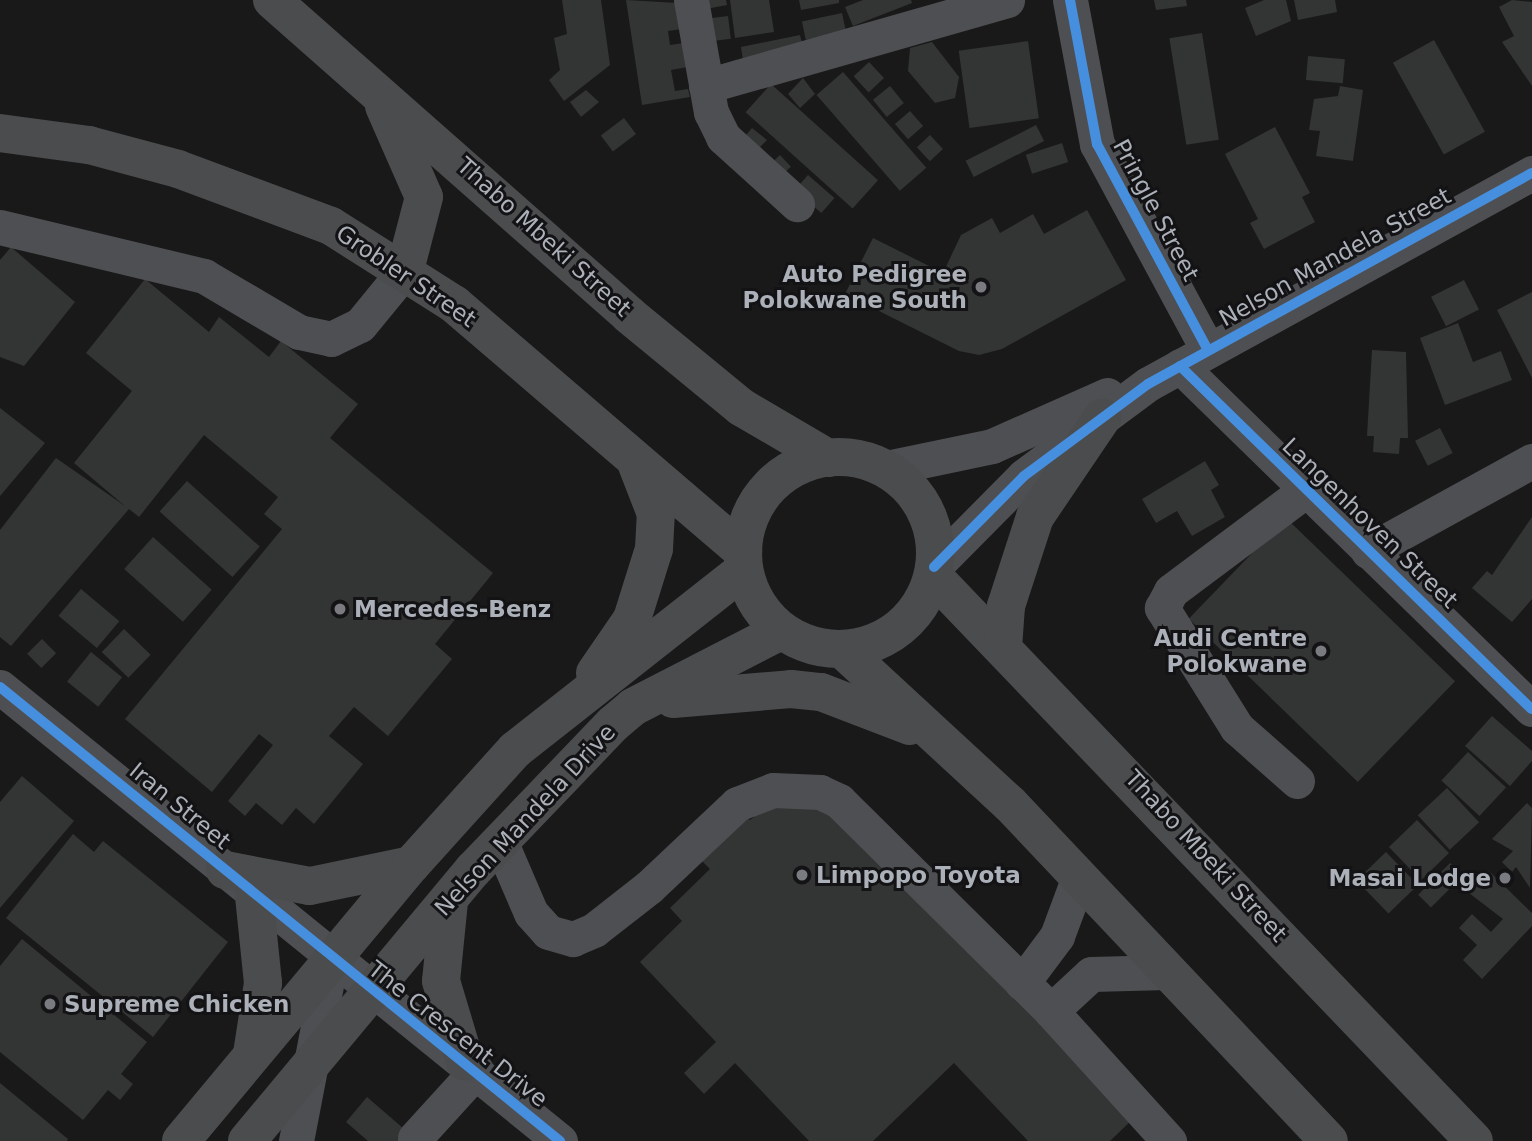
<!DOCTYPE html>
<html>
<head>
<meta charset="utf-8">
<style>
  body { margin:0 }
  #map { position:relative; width:1532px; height:1141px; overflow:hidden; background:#191919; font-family:"DejaVu Sans",sans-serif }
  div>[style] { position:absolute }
  .building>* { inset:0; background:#333434; transform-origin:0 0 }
  .minor>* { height:35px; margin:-17.5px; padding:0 17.5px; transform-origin:17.5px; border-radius:17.5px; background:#4e4f52 }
  .major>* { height:38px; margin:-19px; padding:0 19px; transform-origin:19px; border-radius:19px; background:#4b4c4e }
  .major>.ring { margin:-19px; padding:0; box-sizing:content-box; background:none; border:38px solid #4b4c4e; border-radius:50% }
  .cycleway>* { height:10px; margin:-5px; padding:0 5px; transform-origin:5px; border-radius:5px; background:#468fdf }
  .dots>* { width:19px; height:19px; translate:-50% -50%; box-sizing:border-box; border:4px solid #131315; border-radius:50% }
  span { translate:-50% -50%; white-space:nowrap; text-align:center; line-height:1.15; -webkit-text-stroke:6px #131315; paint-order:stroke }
  .street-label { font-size:23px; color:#acb0b8 }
  .poi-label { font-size:23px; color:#acb0b8; font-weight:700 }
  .right { translate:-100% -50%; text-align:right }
  .left { translate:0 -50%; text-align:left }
</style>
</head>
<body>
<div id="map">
  <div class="building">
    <div style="clip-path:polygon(562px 0,601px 0,610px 65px,564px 101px,549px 80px,560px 70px,554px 38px,567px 34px)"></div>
    <div style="clip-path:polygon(626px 0,678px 3px,682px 29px,668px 31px,670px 45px,684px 43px,688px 67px,671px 70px,675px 91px,688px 89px,690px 97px,642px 105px)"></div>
    <div style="clip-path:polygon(705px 0,726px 0,727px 5px,706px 9px)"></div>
    <div style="clip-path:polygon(730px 0,769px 0,774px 32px,735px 38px)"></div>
    <div style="clip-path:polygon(799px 0,839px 0,839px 3px,801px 10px)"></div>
    <div style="clip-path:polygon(863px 0,911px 0,912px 3px,853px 26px,845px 7px)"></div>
    <div style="clip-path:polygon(1154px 0,1186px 0,1187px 6px,1156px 10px)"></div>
    <div style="clip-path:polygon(1264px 0,1286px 0,1291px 21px,1256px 36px,1245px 8px)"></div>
    <div style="clip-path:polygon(1294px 0,1335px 0,1337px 12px,1298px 20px)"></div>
    <div style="clip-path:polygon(1512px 0,1532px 2px,1532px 86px,1502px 42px,1514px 36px,1499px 7px)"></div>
    <div style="left:842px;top:13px;width:19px;height:41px;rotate:78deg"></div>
    <div style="left:728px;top:16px;width:23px;height:22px;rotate:83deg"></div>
    <div style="left:1202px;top:33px;width:108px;height:33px;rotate:81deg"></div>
    <div style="clip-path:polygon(800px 35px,804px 52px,744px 67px,741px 47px)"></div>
    <div style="left:1434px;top:40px;width:105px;height:47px;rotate:61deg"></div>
    <div style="left:1028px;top:41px;width:78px;height:70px;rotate:82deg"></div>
    <div style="clip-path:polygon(932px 42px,959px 77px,955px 98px,935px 103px,908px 71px,910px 48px)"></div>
    <div style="left:1308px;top:56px;width:37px;height:24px;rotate:5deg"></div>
    <div style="left:869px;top:62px;width:22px;height:21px;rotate:47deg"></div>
    <div style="left:843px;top:72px;width:127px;height:35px;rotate:49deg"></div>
    <div style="clip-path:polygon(803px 78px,815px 94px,800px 108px,788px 94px)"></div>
    <div style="left:771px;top:84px;width:144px;height:38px;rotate:42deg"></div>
    <div style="left:890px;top:86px;width:22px;height:22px;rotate:51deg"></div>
    <div style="clip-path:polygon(1340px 86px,1363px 90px,1353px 161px,1316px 156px,1320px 131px,1309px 130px,1314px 99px,1338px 96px)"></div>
    <div style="clip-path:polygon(586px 90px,599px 102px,581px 117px,570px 102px)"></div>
    <div style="left:910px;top:111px;width:20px;height:20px;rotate:49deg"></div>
    <div style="left:624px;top:118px;width:20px;height:29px;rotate:53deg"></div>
    <div style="left:1036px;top:125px;width:18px;height:79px;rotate:63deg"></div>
    <div style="clip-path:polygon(1275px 127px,1310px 193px,1302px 197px,1315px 222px,1264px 249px,1250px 223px,1258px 219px,1225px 154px)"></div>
    <div style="clip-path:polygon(752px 128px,767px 140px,753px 154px,741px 141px)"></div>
    <div style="left:930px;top:135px;width:19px;height:18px;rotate:47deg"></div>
    <div style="left:1062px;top:143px;width:20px;height:38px;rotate:72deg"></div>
    <div style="left:780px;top:155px;width:16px;height:16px;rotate:47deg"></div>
    <div style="left:808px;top:175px;width:35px;height:20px;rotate:41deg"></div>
    <div style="clip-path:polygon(1087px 210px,1126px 280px,1002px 349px,979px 355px,959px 351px,845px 294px,873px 238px,943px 273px,961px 235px,992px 218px,1000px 233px,1033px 214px,1044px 234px)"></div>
    <div style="clip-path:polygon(11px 247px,75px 302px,24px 366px,0 357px,0 260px)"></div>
    <div style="clip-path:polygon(145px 279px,209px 332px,219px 317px,269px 357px,281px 341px,358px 404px,330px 438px,493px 573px,435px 644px,452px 659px,388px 736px,354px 707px,329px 736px,363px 764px,314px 824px,296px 808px,282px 825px,256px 803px,245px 816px,228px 801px,273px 745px,259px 734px,212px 792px,125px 719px,282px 529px,264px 514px,278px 497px,204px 435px,139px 517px,129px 509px,11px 646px,0 637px,0 530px,56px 458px,125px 506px,74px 463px,132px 391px,86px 353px)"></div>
    <div style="left:1464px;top:280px;width:33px;height:37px;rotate:63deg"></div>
    <div style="clip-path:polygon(1532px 292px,1532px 378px,1497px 310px)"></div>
    <div style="clip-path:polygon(1458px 323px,1473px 362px,1501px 351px,1512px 380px,1445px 405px,1420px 338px)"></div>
    <div style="clip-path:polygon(1372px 350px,1406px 352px,1408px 438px,1400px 438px,1399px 454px,1373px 452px,1374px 436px,1367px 436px)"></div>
    <div style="clip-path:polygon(0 408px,45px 443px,0 496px)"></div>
    <div style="left:1440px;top:428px;width:28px;height:28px;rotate:63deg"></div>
    <div style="clip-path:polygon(1205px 461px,1219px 485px,1211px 490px,1225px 517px,1192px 536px,1177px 511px,1156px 523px,1142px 499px)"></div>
    <div style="left:187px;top:481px;width:98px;height:41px;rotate:42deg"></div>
    <div style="clip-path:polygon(1532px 517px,1532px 599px,1512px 622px,1472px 588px,1487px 571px,1492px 575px)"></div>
    <div style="left:1286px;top:518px;width:235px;height:140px;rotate:44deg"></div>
    <div style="left:153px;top:537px;width:79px;height:43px;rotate:42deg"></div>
    <div style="left:81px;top:589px;width:50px;height:35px;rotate:40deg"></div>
    <div style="left:124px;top:629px;width:37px;height:32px;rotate:44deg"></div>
    <div style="left:42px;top:639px;width:20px;height:21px;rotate:45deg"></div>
    <div style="left:91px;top:652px;width:40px;height:38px;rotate:39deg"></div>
    <div style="clip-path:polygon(1492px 716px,1532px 751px,1532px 761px,1510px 786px,1465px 746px)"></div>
    <div style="left:1468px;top:752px;width:52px;height:39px;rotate:43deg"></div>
    <div style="clip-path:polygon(22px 776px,74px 821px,0 908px,0 802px)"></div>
    <div style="left:1447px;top:788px;width:47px;height:40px;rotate:47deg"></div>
    <div style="clip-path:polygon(774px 802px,829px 805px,1135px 1117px,1110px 1141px,1028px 1141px,954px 1063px,873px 1141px,809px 1141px,735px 1063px,704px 1094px,684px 1073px,716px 1042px,640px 962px,682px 921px,670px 908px,710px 869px,700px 859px,745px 815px,750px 820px)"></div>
    <div style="clip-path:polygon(1527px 803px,1532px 808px,1530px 888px,1516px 867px,1512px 872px,1502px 862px,1513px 851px,1492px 839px)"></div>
    <div style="left:1417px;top:820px;width:46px;height:39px;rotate:46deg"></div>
    <div style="clip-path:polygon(73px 834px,94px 852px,103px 841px,228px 942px,153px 1037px,6px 918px)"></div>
    <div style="left:1386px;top:852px;width:46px;height:41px;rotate:46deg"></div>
    <div style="left:1450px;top:863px;width:18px;height:45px;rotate:45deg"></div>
    <div style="clip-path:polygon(1490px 872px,1532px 913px,1532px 926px,1482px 979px,1463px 960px,1477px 945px,1459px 928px,1472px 914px,1491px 932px,1503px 919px,1469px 893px)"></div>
    <div style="clip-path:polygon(22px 939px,147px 1042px,121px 1074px,133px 1084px,120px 1100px,108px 1090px,83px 1120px,0 1052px,0 966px)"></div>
    <div style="clip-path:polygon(0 1083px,68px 1139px,67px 1141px,0 1141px)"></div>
    <div style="clip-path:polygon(367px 1097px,418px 1141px,368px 1141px,346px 1122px)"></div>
  </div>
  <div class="minor">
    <div style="left:691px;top:0;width:114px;rotate:79.9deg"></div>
    <div style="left:711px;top:112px;width:28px;rotate:64deg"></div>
    <div style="left:723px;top:137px;width:100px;rotate:42.2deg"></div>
    <div style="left:1070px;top:0;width:147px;rotate:79.4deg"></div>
    <div style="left:1097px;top:144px;width:234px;rotate:61.7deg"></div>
    <div style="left:706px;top:86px;width:313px;rotate:-15.9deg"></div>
    <div style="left:0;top:227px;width:210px;rotate:13.5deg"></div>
    <div style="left:204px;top:276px;width:110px;rotate:30.5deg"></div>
    <div style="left:299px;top:332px;width:33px;rotate:12deg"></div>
    <div style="left:331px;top:339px;width:32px;rotate:-26deg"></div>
    <div style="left:360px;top:325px;width:71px;rotate:-50.7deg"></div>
    <div style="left:1180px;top:366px;width:491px;rotate:44.3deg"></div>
    <div style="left:887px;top:468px;width:107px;rotate:-11.8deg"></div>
    <div style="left:992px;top:446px;width:126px;rotate:-23.9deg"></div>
    <div style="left:1368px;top:551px;width:187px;rotate:-28.8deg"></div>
    <div style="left:934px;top:567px;width:128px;rotate:-45.3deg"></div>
    <div style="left:1024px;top:476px;width:154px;rotate:-36.6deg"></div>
    <div style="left:1148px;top:384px;width:438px;rotate:-28.8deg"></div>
    <div style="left:0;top:687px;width:721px;rotate:39.03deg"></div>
    <div style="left:1297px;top:781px;width:80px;rotate:-138.5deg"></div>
    <div style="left:1237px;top:728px;width:142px;rotate:-122deg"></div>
    <div style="left:1162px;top:608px;width:19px;rotate:-62deg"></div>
    <div style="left:1171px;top:591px;width:169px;rotate:-36.8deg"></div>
    <div style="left:500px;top:841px;width:78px;rotate:66.7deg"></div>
    <div style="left:531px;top:913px;width:25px;rotate:48deg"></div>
    <div style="left:548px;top:932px;width:26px;rotate:16deg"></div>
    <div style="left:573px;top:939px;width:23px;rotate:-23deg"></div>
    <div style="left:594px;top:930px;width:70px;rotate:-38deg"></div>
    <div style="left:649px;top:887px;width:121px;rotate:-43.3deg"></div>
    <div style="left:737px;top:804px;width:39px;rotate:-21deg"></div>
    <div style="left:773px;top:790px;width:47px;rotate:2.4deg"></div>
    <div style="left:820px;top:792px;width:21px;rotate:25deg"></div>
    <div style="left:839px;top:801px;width:298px;rotate:44.7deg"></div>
    <div style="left:1051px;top:1011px;width:176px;rotate:47.8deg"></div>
    <div style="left:1022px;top:983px;width:59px;rotate:-53.3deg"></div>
    <div style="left:1057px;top:936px;width:63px;rotate:-69.6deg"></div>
    <div style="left:1051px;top:1011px;width:54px;rotate:-42.8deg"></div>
    <div style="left:1091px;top:974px;width:76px;rotate:-1.5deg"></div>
    <div style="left:415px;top:1138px;width:91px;rotate:-47.7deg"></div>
    <div style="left:296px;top:1141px;width:184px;rotate:-79.1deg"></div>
  </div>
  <div class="major">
    <div style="left:272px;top:0;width:476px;rotate:41.4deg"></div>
    <div style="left:629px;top:315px;width:145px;rotate:39.4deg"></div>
    <div style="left:741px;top:407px;width:101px;rotate:30.4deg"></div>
    <div style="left:384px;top:106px;width:99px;rotate:66.3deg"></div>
    <div style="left:424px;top:197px;width:75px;rotate:104.6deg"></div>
    <div style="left:0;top:133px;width:90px;rotate:7.7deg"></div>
    <div style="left:89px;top:145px;width:92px;rotate:15.1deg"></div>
    <div style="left:178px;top:169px;width:163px;rotate:20.4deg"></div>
    <div style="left:331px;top:226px;width:146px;rotate:32.4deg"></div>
    <div style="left:454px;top:304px;width:381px;rotate:40.6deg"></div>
    <div class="ring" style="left:743px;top:457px;width:154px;height:154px"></div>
    <div style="left:933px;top:576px;width:782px;rotate:46.24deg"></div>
    <div style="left:1003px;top:648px;width:42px;rotate:-85.9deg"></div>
    <div style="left:1006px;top:606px;width:94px;rotate:-72deg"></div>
    <div style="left:1035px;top:517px;width:120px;rotate:-55.9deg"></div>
    <div style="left:844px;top:651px;width:226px;rotate:42.7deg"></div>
    <div style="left:1010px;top:804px;width:464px;rotate:46.6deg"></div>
    <div style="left:595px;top:673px;width:65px;rotate:-55.6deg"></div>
    <div style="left:632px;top:619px;width:73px;rotate:-72.6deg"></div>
    <div style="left:654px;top:549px;width:35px;rotate:-87deg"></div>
    <div style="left:656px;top:514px;width:53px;rotate:-111.2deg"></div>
    <div style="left:673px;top:699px;width:118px;rotate:-4.8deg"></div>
    <div style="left:791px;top:689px;width:30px;rotate:6deg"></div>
    <div style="left:821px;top:692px;width:95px;rotate:20.9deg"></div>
    <div style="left:225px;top:870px;width:86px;rotate:10.7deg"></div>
    <div style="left:310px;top:886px;width:103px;rotate:-11.7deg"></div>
    <div style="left:449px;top:901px;width:80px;rotate:95.7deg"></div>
    <div style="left:441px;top:981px;width:84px;rotate:73.3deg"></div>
    <div style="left:252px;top:1054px;width:72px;rotate:-81.2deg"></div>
    <div style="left:263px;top:983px;width:87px;rotate:-95.9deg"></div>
    <div style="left:181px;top:1141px;width:359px;rotate:-50.2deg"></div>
    <div style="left:411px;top:865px;width:155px;rotate:-47.9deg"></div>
    <div style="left:515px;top:750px;width:291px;rotate:-38.2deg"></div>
    <div style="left:247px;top:1141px;width:353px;rotate:-50.2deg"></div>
    <div style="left:473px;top:870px;width:202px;rotate:-46.2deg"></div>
    <div style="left:613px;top:724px;width:26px;rotate:-40deg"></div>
    <div style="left:633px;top:707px;width:166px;rotate:-27.2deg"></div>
  </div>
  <div class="cycleway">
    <div style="left:1070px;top:0;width:147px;rotate:79.4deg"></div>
    <div style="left:1097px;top:144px;width:234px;rotate:61.7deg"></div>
    <div style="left:1180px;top:366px;width:491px;rotate:44.3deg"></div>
    <div style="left:934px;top:567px;width:128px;rotate:-45.3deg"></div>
    <div style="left:1024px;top:476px;width:154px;rotate:-36.6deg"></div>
    <div style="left:1148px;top:384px;width:438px;rotate:-28.8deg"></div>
    <div style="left:0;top:687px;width:721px;rotate:39.03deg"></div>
  </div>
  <div class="dots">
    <div style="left:981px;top:287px;background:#797b80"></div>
    <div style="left:340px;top:609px;background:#797b80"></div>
    <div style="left:1321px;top:651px;background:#797b80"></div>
    <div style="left:802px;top:875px;background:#797b80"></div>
    <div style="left:1505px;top:878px;background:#797b80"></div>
    <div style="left:50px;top:1004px;background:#797b80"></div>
  </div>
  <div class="street-label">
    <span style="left:1156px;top:210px;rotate:62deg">Pringle Street</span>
    <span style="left:544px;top:237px;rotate:42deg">Thabo Mbeki Street</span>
    <span style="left:1335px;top:257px;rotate:-29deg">Nelson Mandela Street</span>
    <span style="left:406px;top:276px;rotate:34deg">Grobler Street</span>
    <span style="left:1370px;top:523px;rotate:44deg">Langenhoven Street</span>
    <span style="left:180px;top:806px;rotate:39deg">Iran Street</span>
    <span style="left:525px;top:820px;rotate:-47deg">Nelson Mandela Drive</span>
    <span style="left:1206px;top:856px;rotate:47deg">Thabo Mbeki Street</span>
    <span style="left:458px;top:1034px;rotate:38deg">The Crescent Drive</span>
  </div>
  <div class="poi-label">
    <span class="right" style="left:967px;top:287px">Auto Pedigree<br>Polokwane South</span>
    <span class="left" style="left:354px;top:609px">Mercedes-Benz</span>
    <span class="right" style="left:1307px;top:651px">Audi Centre<br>Polokwane</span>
    <span class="left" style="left:816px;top:875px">Limpopo Toyota</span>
    <span class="right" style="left:1491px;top:878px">Masai Lodge</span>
    <span class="left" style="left:64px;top:1004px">Supreme Chicken</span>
  </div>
</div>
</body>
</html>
